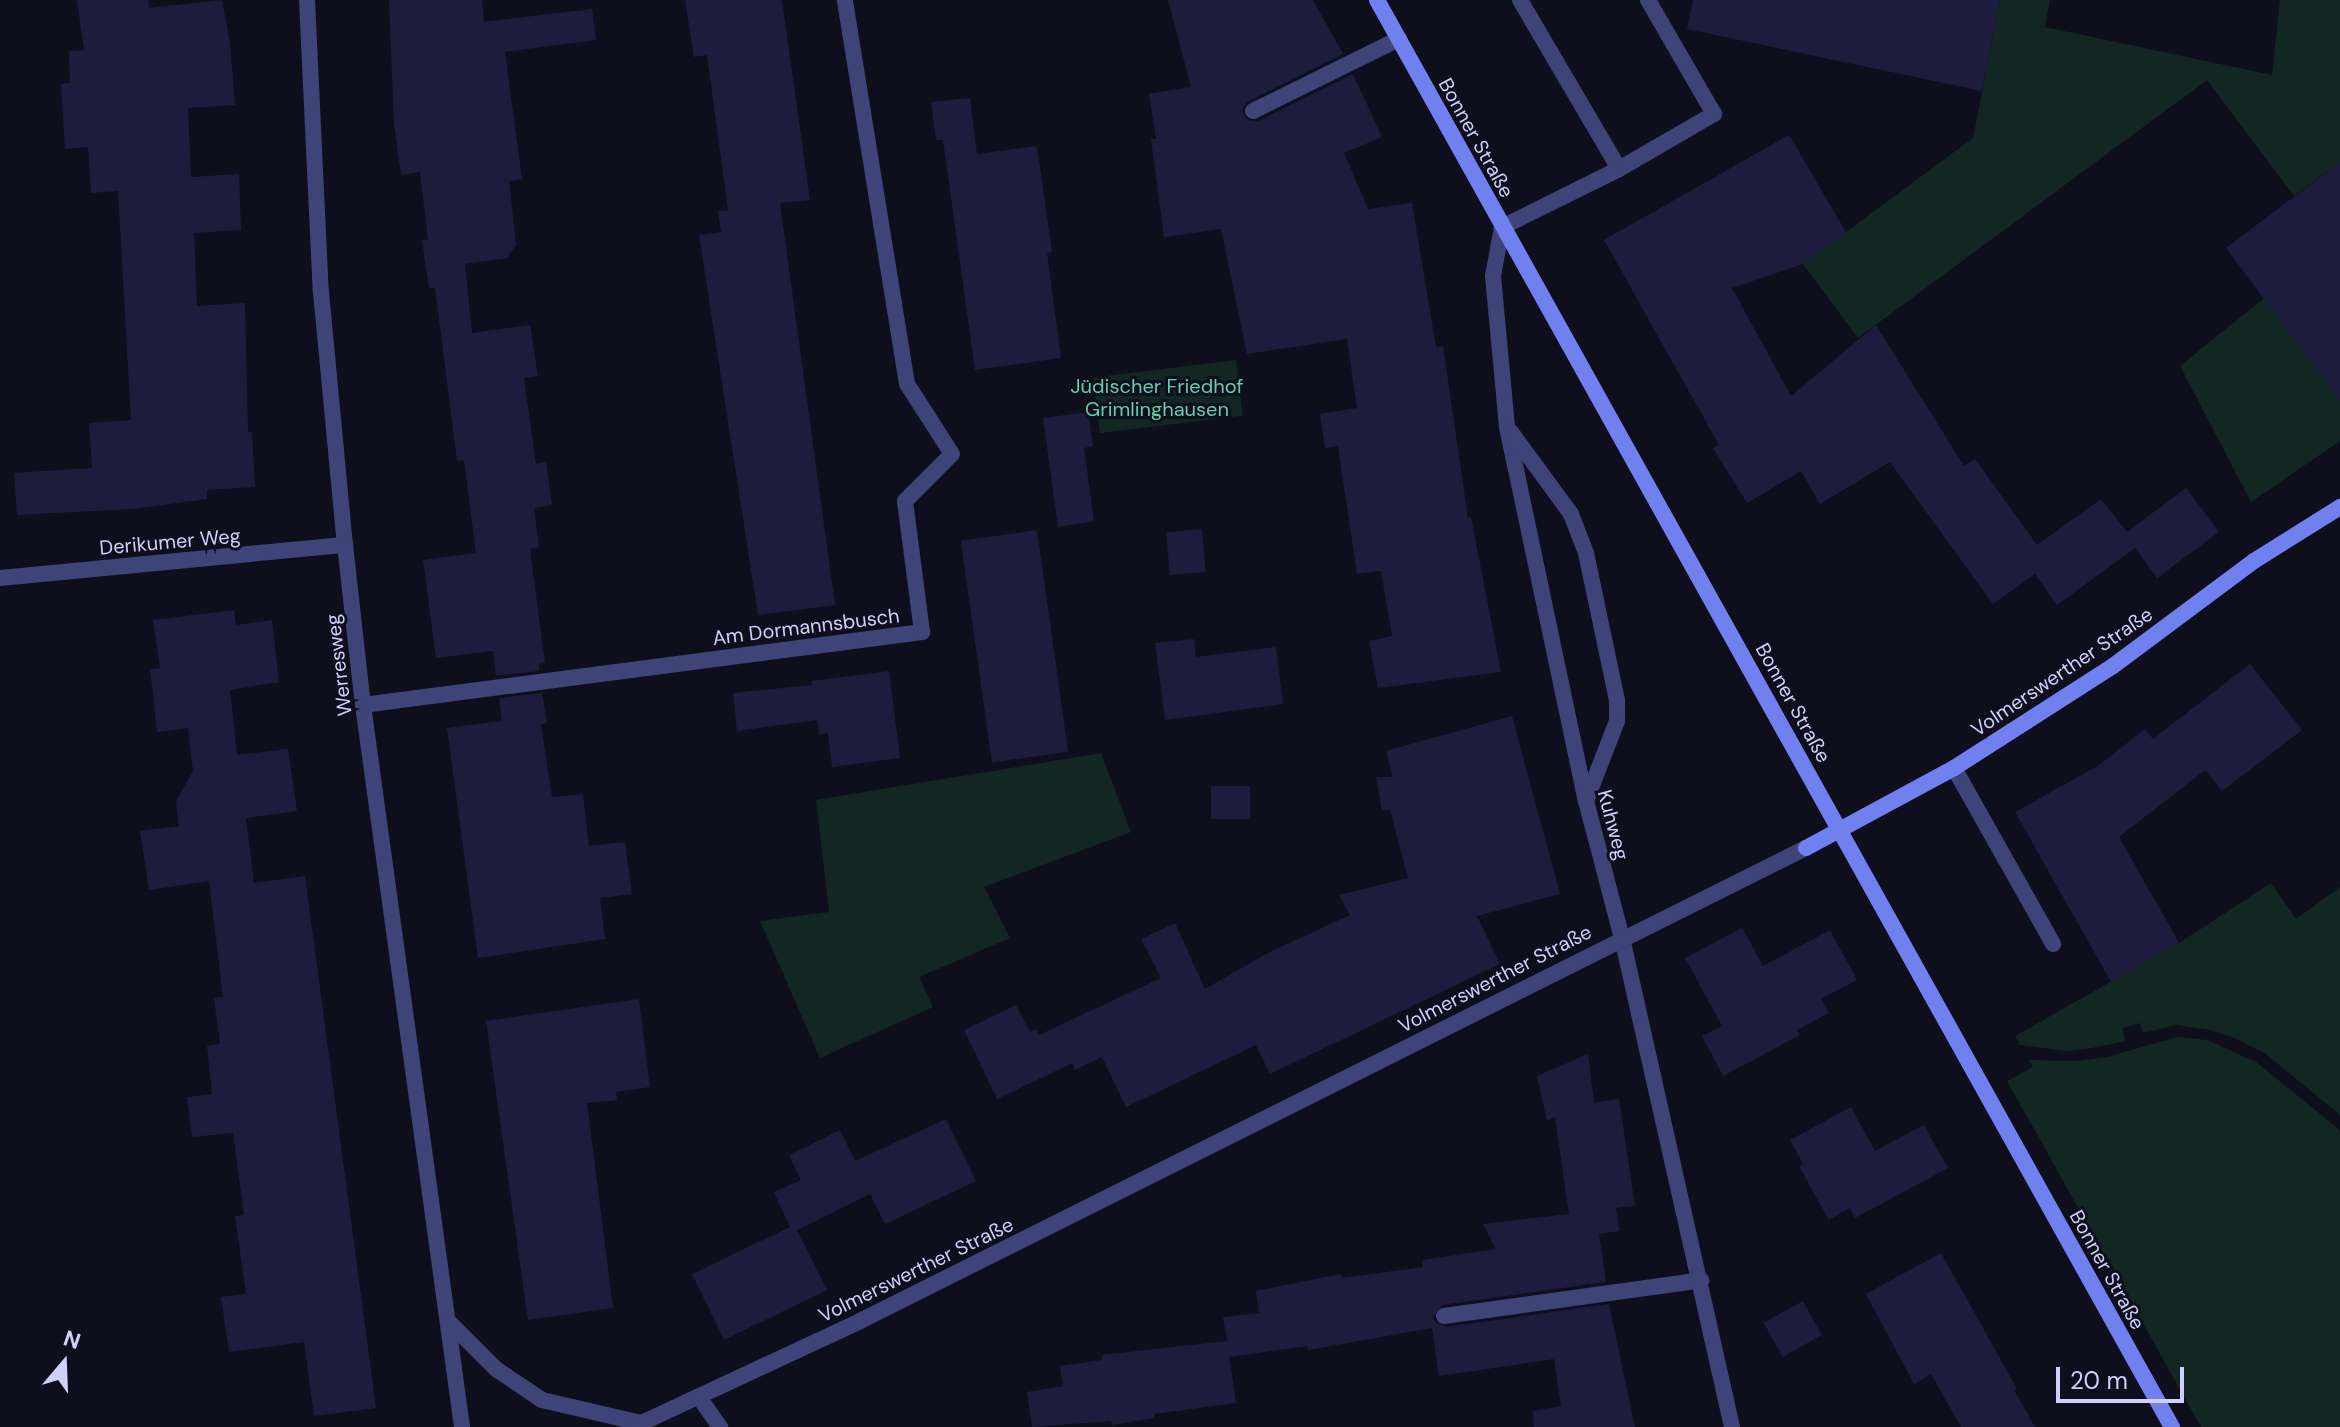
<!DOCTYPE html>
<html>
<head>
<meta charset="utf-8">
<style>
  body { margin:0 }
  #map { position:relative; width:2340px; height:1427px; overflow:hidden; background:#0f0e1d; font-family:"DM Sans",sans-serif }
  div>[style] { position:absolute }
  .green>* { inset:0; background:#122622; transform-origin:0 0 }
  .building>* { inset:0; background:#1e1c3c; transform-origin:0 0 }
  .lane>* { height:16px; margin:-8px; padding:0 8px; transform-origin:8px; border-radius:8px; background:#3e4477 }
  .street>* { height:16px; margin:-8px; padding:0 8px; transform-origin:8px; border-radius:8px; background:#3e4477 }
  .secondary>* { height:16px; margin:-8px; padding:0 8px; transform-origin:8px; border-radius:8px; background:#7180ef }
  span { translate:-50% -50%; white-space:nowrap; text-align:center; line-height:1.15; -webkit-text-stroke:6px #0f0e1d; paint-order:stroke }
  .street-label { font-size:20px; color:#cfd1fa }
  .park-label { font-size:20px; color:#65d0a6 }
  .north { position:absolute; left:24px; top:1323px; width:80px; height:80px; -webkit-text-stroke:6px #0f0e1d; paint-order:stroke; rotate:19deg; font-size:22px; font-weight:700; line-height:32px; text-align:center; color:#cfd1fa }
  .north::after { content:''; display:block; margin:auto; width:28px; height:36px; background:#cfd1fa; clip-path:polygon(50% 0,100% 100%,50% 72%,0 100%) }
  .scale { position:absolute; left:2056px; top:1367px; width:128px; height:36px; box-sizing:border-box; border:4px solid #cfd1fa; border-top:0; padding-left:10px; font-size:24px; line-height:28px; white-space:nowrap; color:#cfd1fa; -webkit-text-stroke:6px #0f0e1d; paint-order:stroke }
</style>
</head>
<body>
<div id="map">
  <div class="green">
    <div style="clip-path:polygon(2000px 0,2050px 0,2045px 27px,2272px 75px,2280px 0,2340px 0,2340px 168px,2337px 164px,2294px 196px,2207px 80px,1858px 338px,1803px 264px,1973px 138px)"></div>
    <div style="clip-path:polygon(2264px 298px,2340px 400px,2340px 441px,2251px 502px,2180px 366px)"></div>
    <div style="left:1236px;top:360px;width:56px;height:144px;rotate:83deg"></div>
    <div style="clip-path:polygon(1101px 753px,1131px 832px,984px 887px,1010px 938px,919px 977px,933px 1007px,820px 1058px,760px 921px,829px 912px,816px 800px)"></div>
    <div style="clip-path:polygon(2271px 883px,2296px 919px,2340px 887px,2340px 1115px,2266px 1054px,2235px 1038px,2210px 1030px,2176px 1025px,2143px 1033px,2140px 1023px,2123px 1028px,2125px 1041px,2092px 1048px,2066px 1051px,2020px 1045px,2015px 1036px,2179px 943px)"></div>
    <div style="clip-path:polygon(2177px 1037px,2207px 1040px,2256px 1062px,2340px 1130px,2340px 1427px,2201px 1427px,2007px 1081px,2033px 1067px,2029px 1060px,2078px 1061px,2107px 1057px)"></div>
  </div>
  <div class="building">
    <div style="clip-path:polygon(77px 0,148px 0,149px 8px,222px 0,230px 43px,235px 105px,188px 108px,191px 177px,239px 174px,241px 230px,194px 233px,197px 306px,245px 303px,248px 432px,252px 432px,255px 487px,207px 490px,207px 499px,132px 509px,17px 515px,14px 473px,92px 468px,89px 423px,131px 420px,118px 191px,91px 193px,88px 147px,65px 149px,61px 84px,70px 83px,69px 51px,84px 50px)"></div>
    <div style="clip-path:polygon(389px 0,482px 0,484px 22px,592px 9px,596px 40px,505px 52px,522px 179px,509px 181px,516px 245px,507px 258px,465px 264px,472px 333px,530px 325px,538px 376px,524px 378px,536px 464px,546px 462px,552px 505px,534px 508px,539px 547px,530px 549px,545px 663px,539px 664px,539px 671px,496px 676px,493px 651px,436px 658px,423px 560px,476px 553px,464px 460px,457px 461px,435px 288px,429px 288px,426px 269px,422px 240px,428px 240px,420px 172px,401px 175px,394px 124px)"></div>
    <div style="clip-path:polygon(685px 0,782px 0,810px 200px,780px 203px,835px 605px,758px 615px,699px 235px,721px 232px,718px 211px,728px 210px,707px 55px,694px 57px)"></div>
    <div style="clip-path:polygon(1168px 0,1313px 0,1343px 54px,1247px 102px,1242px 111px,1248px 120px,1258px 121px,1353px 74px,1382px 137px,1344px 153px,1368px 209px,1412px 203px,1436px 347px,1443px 346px,1468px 518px,1471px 517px,1501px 672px,1378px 688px,1369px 641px,1392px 636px,1381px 571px,1357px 574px,1338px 446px,1325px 448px,1320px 414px,1357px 408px,1347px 339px,1247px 354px,1221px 229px,1164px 237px,1151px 139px,1156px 139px,1149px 94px,1191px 87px)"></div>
    <div style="clip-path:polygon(1693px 0,2000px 0,1982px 91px,1687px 29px)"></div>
    <div style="clip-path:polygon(970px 98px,977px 154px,1037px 146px,1052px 252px,1047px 253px,1061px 358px,975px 370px,943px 140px,936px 140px,931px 102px)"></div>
    <div style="clip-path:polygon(1789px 135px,1846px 232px,1803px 264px,1732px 288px,1791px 396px,1876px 325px,1964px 466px,1975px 459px,2037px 545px,2101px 499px,2127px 532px,2186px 488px,2219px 532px,2157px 578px,2135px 548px,2057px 605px,2035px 574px,1993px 604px,1890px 462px,1820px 504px,1801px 471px,1747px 503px,1713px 448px,1719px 445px,1604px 240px)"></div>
    <div style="clip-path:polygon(2340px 162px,2340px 401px,2226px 248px)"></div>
    <div style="clip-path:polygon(1088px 412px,1093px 446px,1084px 448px,1094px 521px,1058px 527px,1043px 418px)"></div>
    <div style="left:1202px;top:529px;width:43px;height:36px;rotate:85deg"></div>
    <div style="left:1037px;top:530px;width:224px;height:77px;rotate:82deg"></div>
    <div style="clip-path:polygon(234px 610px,236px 625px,272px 620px,279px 682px,230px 690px,237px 755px,288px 749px,297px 811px,246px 818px,254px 883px,305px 876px,376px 1408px,314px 1416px,304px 1342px,229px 1352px,221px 1297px,246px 1294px,235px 1216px,244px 1215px,233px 1133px,192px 1137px,187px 1097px,212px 1094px,207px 1046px,220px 1044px,214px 998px,223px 997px,209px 881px,149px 890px,140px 831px,179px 826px,176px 802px,193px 771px,188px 728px,157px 732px,150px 669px,160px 668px,153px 620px)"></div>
    <div style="clip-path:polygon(1194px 639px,1196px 657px,1276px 647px,1283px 704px,1165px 720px,1155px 643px)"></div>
    <div style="clip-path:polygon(2250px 664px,2302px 730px,2222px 791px,2205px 770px,2119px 837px,2179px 943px,2111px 982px,2015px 812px,2098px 766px,2145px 729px,2153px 739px)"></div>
    <div style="clip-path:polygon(889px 671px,900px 758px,832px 767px,828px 733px,819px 735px,817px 720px,737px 731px,733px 693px,812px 685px,812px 681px)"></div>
    <div style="clip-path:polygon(542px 693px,547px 723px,541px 724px,552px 797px,583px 794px,589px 846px,625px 842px,632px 894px,600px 898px,605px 939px,478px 958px,447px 728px,502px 721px,499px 698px)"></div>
    <div style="clip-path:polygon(1512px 716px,1560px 894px,1477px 916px,1500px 964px,1270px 1074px,1256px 1045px,1126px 1107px,1102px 1057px,1075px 1070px,1072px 1063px,997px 1099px,964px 1030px,1016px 1005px,1030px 1032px,1036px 1029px,1039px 1035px,1161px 978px,1141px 939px,1175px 923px,1205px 989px,1268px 953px,1350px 915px,1339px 895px,1408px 878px,1390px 810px,1382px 810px,1376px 777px,1393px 777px,1386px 751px)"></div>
    <div style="left:1211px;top:786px;width:39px;height:33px"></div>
    <div style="clip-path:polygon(1742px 928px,1763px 966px,1830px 930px,1857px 980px,1821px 999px,1829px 1013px,1797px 1030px,1800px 1035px,1723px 1076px,1702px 1036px,1722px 1026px,1685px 958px)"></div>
    <div style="clip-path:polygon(639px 999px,650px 1087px,616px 1092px,617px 1100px,587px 1103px,613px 1308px,528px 1320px,486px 1021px)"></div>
    <div style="clip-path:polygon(1588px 1054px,1594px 1103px,1619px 1099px,1635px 1206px,1616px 1208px,1619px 1231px,1599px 1234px,1606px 1282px,1442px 1305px,1433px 1317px,1436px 1323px,1446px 1327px,1609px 1304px,1635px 1427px,1534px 1427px,1533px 1411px,1561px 1406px,1554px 1359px,1439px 1376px,1432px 1328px,1308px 1350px,1307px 1346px,1229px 1357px,1229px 1353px,1236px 1403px,1154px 1414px,1154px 1418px,1112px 1425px,1111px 1421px,1032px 1427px,1027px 1392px,1063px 1386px,1060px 1366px,1102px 1360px,1102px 1355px,1227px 1341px,1223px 1317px,1259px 1313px,1256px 1291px,1341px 1274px,1342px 1278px,1423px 1267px,1422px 1260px,1496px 1249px,1483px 1224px,1569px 1214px,1555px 1117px,1547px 1121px,1537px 1076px)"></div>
    <div style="clip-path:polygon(1851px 1107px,1875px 1151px,1924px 1125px,1948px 1168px,1855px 1218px,1850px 1208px,1829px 1220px,1799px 1166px,1803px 1164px,1790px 1140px)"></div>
    <div style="clip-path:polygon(946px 1119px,976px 1181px,885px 1224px,870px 1194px,797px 1230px,827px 1290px,724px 1340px,692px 1274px,790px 1227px,774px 1192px,801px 1180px,789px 1155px,840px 1130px,855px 1161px)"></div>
    <div style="clip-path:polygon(1941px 1253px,2017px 1389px,2014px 1390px,2035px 1427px,1961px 1427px,1931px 1374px,1914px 1384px,1866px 1294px)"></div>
    <div style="left:1803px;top:1301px;width:39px;height:45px;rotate:61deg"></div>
  </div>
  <div class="lane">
    <div style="left:1520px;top:0;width:196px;rotate:59.6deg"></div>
    <div style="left:1619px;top:169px;width:110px;rotate:-30.1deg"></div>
    <div style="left:1714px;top:114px;width:132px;rotate:-120.1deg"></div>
    <div style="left:1253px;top:111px;width:163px;rotate:-26.3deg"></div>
    <div style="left:1619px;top:169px;width:131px;rotate:153.6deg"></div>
    <div style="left:1502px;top:227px;width:50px;rotate:100.4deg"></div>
    <div style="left:1493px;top:276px;width:152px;rotate:84.7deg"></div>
    <div style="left:1507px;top:427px;width:382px;rotate:78.1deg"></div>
    <div style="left:1586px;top:801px;width:142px;rotate:75.3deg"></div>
    <div style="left:1511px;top:432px;width:102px;rotate:53.8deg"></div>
    <div style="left:1571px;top:514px;width:42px;rotate:69deg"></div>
    <div style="left:1586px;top:553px;width:150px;rotate:78.1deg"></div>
    <div style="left:1617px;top:700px;width:21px;rotate:90deg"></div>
    <div style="left:1617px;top:721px;width:86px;rotate:111.2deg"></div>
    <div style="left:1954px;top:768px;width:202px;rotate:60.6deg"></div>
    <div style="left:1444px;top:1316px;width:260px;rotate:-7.9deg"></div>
    <div style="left:699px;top:1397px;width:37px;rotate:55deg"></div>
  </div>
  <div class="street">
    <div style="left:307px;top:0;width:292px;rotate:87.3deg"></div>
    <div style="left:321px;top:292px;width:254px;rotate:84.6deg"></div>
    <div style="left:345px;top:545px;width:161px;rotate:83.6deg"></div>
    <div style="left:363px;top:705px;width:729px;rotate:82.19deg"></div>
    <div style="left:0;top:578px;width:347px;rotate:-5.5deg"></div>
    <div style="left:363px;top:705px;width:564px;rotate:-7.44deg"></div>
    <div style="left:922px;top:632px;width:132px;rotate:-97.4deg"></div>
    <div style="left:905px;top:501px;width:66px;rotate:-45deg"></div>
    <div style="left:952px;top:454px;width:83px;rotate:-122.7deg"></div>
    <div style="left:907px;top:384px;width:389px;rotate:-99.2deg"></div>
    <div style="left:1622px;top:938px;width:501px;rotate:77.32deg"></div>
    <div style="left:449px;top:1322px;width:66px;rotate:45deg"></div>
    <div style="left:496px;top:1369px;width:55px;rotate:34deg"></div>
    <div style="left:542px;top:1400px;width:102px;rotate:13.1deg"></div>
    <div style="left:633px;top:1427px;width:251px;rotate:-25deg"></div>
    <div style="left:860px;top:1321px;width:1058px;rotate:-26.57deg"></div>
  </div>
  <div class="secondary">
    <div style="left:1377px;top:0;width:1634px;rotate:60.88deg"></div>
    <div style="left:1806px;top:848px;width:168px;rotate:-28.4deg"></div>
    <div style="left:1954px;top:768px;width:189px;rotate:-32.7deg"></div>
    <div style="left:2113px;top:666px;width:176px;rotate:-36.7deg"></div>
    <div style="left:2254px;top:561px;width:102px;rotate:-32.1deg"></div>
  </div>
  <div class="street-label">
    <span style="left:1476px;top:138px;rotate:61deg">Bonner Straße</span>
    <span style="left:170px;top:542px;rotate:-5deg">Derikumer Weg</span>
    <span style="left:806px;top:627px;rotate:-7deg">Am Dormannsbusch</span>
    <span style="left:339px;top:665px;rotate:-97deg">Werresweg</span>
    <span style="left:2062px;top:672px;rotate:-34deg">Volmerswerther Straße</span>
    <span style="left:1793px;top:703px;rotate:61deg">Bonner Straße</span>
    <span style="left:1613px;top:825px;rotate:75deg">Kuhweg</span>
    <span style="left:1495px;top:979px;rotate:-27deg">Volmerswerther Straße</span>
    <span style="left:916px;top:1270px;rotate:-26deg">Volmerswerther Straße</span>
    <span style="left:2107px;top:1270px;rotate:61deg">Bonner Straße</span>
  </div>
  <div class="park-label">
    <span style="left:1157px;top:398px">Jüdischer Friedhof<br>Grimlinghausen</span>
  </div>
  <div class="north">N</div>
  <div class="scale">20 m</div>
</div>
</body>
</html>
